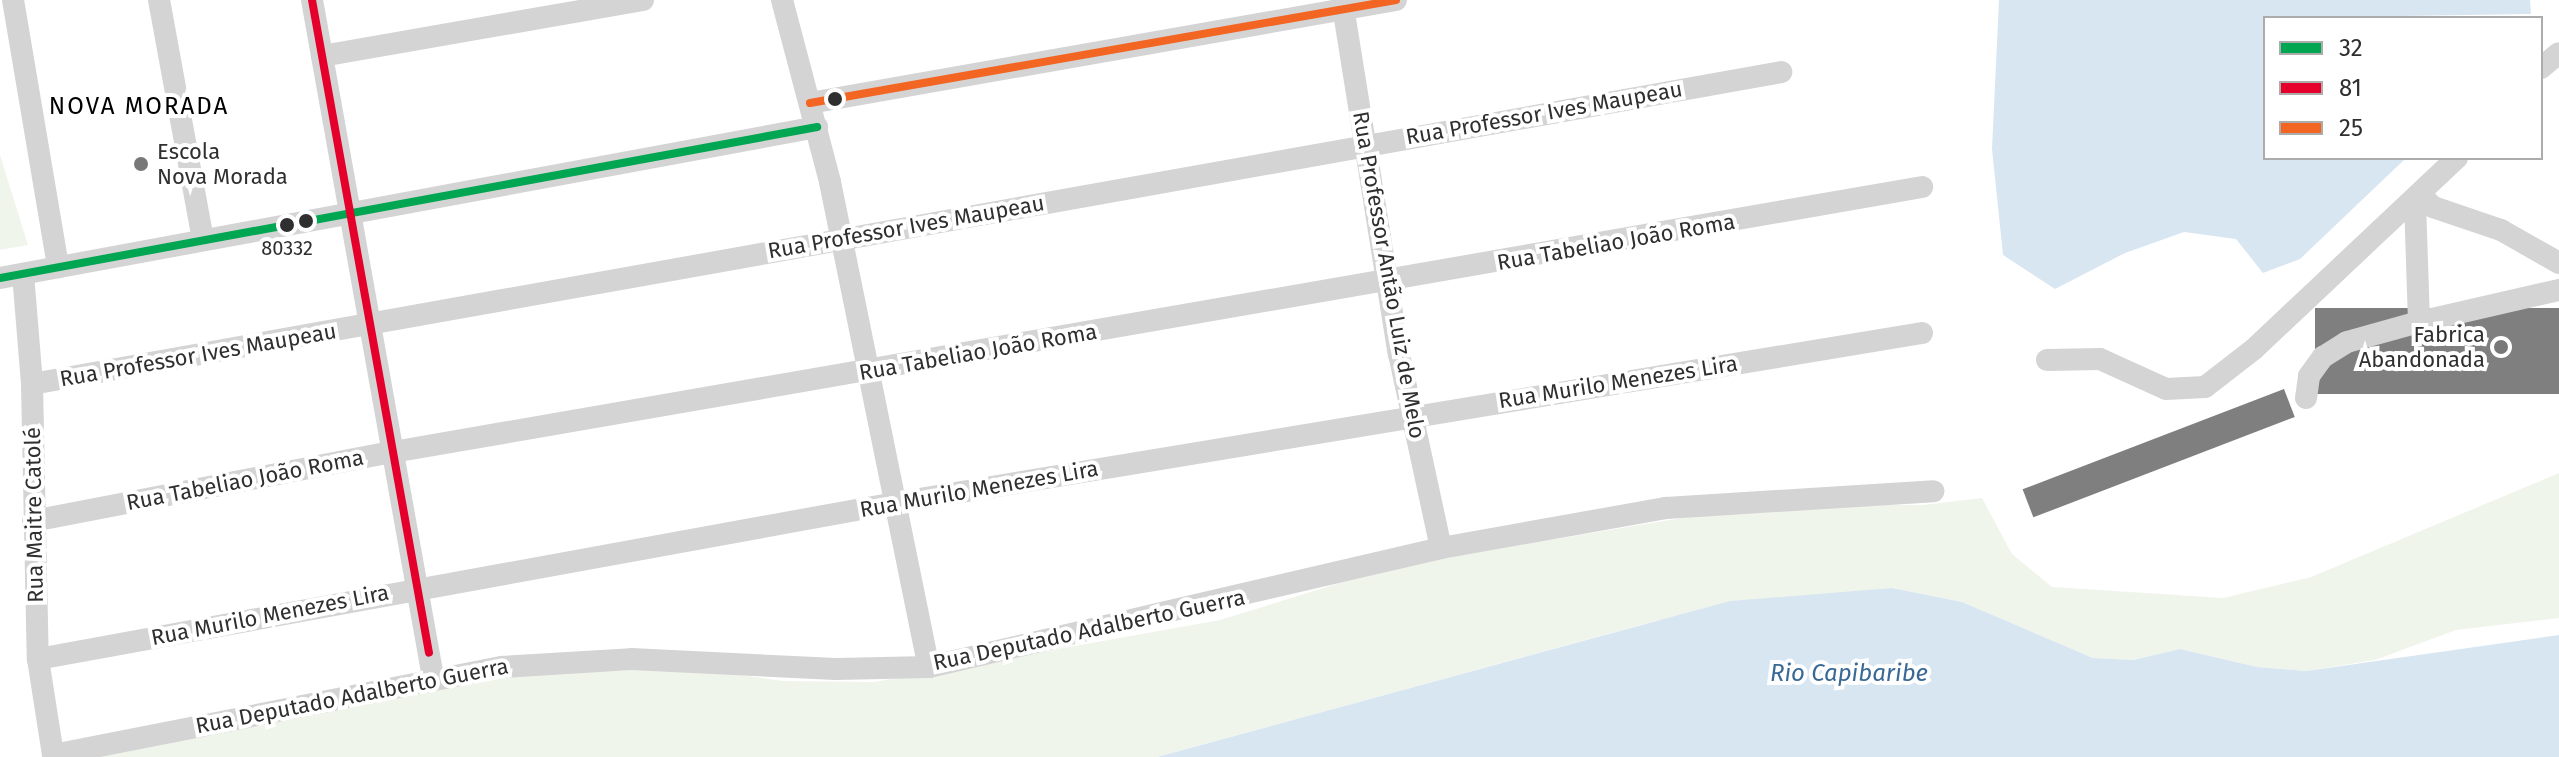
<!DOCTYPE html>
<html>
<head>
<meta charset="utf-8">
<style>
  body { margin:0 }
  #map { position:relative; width:2559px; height:757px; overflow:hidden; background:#fff; font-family:"Fira Sans",sans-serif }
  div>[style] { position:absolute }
  .green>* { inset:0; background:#f0f5ec }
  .water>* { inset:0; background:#d8e6f2 }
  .building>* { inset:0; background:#7f7f7f; transform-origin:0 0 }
  .minor>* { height:22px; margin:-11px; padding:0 11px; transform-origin:11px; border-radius:11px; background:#d4d4d4 }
  .bus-1>* { height:8px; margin:-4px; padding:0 4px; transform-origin:4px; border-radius:4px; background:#00a651 }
  .bus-2>* { height:8px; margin:-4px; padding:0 4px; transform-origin:4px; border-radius:4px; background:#e4002b }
  .bus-3>* { height:8px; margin:-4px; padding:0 4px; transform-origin:4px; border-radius:4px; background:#f26522 }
  .dots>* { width:22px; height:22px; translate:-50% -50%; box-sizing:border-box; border:4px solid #fff; border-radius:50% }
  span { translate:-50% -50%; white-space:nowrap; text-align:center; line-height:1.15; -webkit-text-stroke:8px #fff; paint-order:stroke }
  .bus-label { font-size:20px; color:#2f2f2f }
  .street-label { font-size:22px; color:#2f2f2f }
  .poi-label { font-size:22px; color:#2f2f2f }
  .left { translate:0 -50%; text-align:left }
  .right { translate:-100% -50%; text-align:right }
  .neighbourhood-label { font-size:24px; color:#000; letter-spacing:2px }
  .water-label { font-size:24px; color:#396995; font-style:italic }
  .legend { position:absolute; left:2263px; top:16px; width:280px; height:144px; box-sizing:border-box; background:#fff; border:2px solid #acacac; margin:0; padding:10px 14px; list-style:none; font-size:24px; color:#2f2f2f }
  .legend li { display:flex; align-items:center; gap:16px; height:40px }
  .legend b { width:40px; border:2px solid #acacac }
</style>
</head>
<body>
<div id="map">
  <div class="green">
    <div style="clip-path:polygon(0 155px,28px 245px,0 250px)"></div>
    <div style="clip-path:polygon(2559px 473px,2559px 618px,2456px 630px,2375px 660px,2306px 671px,2257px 667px,2180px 649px,2133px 660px,2093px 658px,1962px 602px,1892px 588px,1655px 621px,1157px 757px,91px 757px,467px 676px,692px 668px,783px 681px,874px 682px,1220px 620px,1343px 582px,1459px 555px,1760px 505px,1923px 505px,1982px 498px,2012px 554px,2052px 587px,2223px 598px,2311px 577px)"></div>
  </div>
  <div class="water">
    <div style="clip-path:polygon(1999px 0,2530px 0,2531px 14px,2265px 18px,2265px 158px,2404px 160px,2300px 259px,2263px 273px,2236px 239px,2184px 232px,2125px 253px,2055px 289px,2003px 255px,1992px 149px)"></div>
    <div style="clip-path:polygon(1892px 588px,1962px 602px,2093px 658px,2133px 660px,2180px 649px,2257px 667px,2306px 671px,2559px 635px,2559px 757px,1157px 757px,1730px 601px)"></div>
  </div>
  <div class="building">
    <div style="left:2559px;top:308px;width:86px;height:244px;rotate:90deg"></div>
    <div style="left:2284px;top:389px;width:30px;height:280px;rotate:69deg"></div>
  </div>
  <div class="minor">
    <div style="left:13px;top:0;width:271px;rotate:80.4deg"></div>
    <div style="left:159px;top:0;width:244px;rotate:79.6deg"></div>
    <div style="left:312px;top:0;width:688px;rotate:79.87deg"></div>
    <div style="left:782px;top:0;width:188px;rotate:75.2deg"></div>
    <div style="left:830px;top:182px;width:495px;rotate:78.5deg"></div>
    <div style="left:1342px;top:0;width:359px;rotate:80.9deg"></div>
    <div style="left:1399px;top:354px;width:198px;rotate:77.8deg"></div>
    <div style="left:322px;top:56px;width:326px;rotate:-9.9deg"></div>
    <div style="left:2541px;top:68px;width:23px;rotate:-40deg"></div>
    <div style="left:810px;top:103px;width:595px;rotate:-9.97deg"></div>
    <div style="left:2420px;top:194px;width:18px;rotate:45deg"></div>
    <div style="left:2433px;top:207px;width:72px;rotate:18.7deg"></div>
    <div style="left:2501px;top:230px;width:67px;rotate:29.6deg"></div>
    <div style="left:23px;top:274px;width:110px;rotate:85.3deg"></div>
    <div style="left:32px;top:384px;width:275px;rotate:88.8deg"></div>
    <div style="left:38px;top:659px;width:97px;rotate:81.1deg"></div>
    <div style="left:53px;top:755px;width:458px;rotate:-11.1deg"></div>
    <div style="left:502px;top:667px;width:129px;rotate:-3.5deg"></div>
    <div style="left:631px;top:659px;width:205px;rotate:2.8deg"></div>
    <div style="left:836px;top:669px;width:93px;rotate:-1.2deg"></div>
    <div style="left:929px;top:667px;width:526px;rotate:-13.08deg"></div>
    <div style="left:1441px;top:548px;width:229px;rotate:-10.1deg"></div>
    <div style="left:1666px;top:508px;width:268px;rotate:-3.6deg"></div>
    <div style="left:0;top:278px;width:831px;rotate:-10.47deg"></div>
    <div style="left:2419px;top:322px;width:144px;rotate:-12.9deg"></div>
    <div style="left:2047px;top:360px;width:53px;rotate:-1.1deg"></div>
    <div style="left:2100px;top:359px;width:72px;rotate:24.4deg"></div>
    <div style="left:2166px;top:389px;width:39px;rotate:-3deg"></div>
    <div style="left:2205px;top:387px;width:62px;rotate:-37.8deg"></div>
    <div style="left:2254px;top:349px;width:279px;rotate:-43.3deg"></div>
    <div style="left:32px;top:384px;width:1777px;rotate:-10.11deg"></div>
    <div style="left:2306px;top:398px;width:22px;rotate:-82deg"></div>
    <div style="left:2309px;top:376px;width:24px;rotate:-54deg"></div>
    <div style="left:2323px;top:357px;width:28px;rotate:-32deg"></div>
    <div style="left:2347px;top:342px;width:75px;rotate:-15.5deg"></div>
    <div style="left:2419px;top:322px;width:123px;rotate:-91.9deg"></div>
    <div style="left:33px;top:521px;width:367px;rotate:-10.9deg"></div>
    <div style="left:393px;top:452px;width:1552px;rotate:-9.83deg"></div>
    <div style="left:38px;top:659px;width:871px;rotate:-10.32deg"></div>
    <div style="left:895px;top:503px;width:1041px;rotate:-9.4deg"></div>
  </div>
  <div class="bus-1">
    <div style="left:0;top:278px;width:831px;rotate:-10.47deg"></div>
  </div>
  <div class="bus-2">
    <div style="left:312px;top:0;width:663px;rotate:79.84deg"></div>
  </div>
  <div class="bus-3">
    <div style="left:810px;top:103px;width:595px;rotate:-9.97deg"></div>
  </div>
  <div class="dots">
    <div style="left:835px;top:99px;background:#2f2f2f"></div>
    <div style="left:141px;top:164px;background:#787878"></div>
    <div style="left:306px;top:221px;background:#2f2f2f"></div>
    <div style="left:287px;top:225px;background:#2f2f2f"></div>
    <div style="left:2501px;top:347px;background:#787878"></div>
  </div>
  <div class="bus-label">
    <span style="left:287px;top:248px">80332</span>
  </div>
  <div class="street-label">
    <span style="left:1544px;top:113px;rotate:-10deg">Rua Professor Ives Maupeau</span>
    <span style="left:906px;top:227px;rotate:-10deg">Rua Professor Ives Maupeau</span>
    <span style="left:1616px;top:242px;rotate:-10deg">Rua Tabeliao João Roma</span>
    <span style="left:1389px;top:275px;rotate:80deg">Rua Professor Antão Luiz de Melo</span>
    <span style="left:978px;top:352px;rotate:-10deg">Rua Tabeliao João Roma</span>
    <span style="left:198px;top:355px;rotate:-10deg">Rua Professor Ives Maupeau</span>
    <span style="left:1618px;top:382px;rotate:-9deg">Rua Murilo Menezes Lira</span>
    <span style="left:245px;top:480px;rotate:-11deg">Rua Tabeliao João Roma</span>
    <span style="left:979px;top:489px;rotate:-10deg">Rua Murilo Menezes Lira</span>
    <span style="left:34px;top:515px;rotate:-91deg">Rua Maitre Catolé</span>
    <span style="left:270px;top:615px;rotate:-11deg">Rua Murilo Menezes Lira</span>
    <span style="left:1089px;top:630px;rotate:-12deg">Rua Deputado Adalberto Guerra</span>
    <span style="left:352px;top:696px;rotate:-11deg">Rua Deputado Adalberto Guerra</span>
  </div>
  <div class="poi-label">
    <span class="left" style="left:157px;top:164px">Escola<br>Nova Morada</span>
    <span class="right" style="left:2485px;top:347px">Fabrica<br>Abandonada</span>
  </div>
  <div class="neighbourhood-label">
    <span style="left:139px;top:107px">NOVA MORADA</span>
  </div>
  <div class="water-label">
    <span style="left:1849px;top:674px">Rio Capibaribe</span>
  </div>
  <ul class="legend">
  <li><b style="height:10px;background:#00a651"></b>32</li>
  <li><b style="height:10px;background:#e4002b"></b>81</li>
  <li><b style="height:10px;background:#f26522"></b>25</li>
  </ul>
</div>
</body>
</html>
